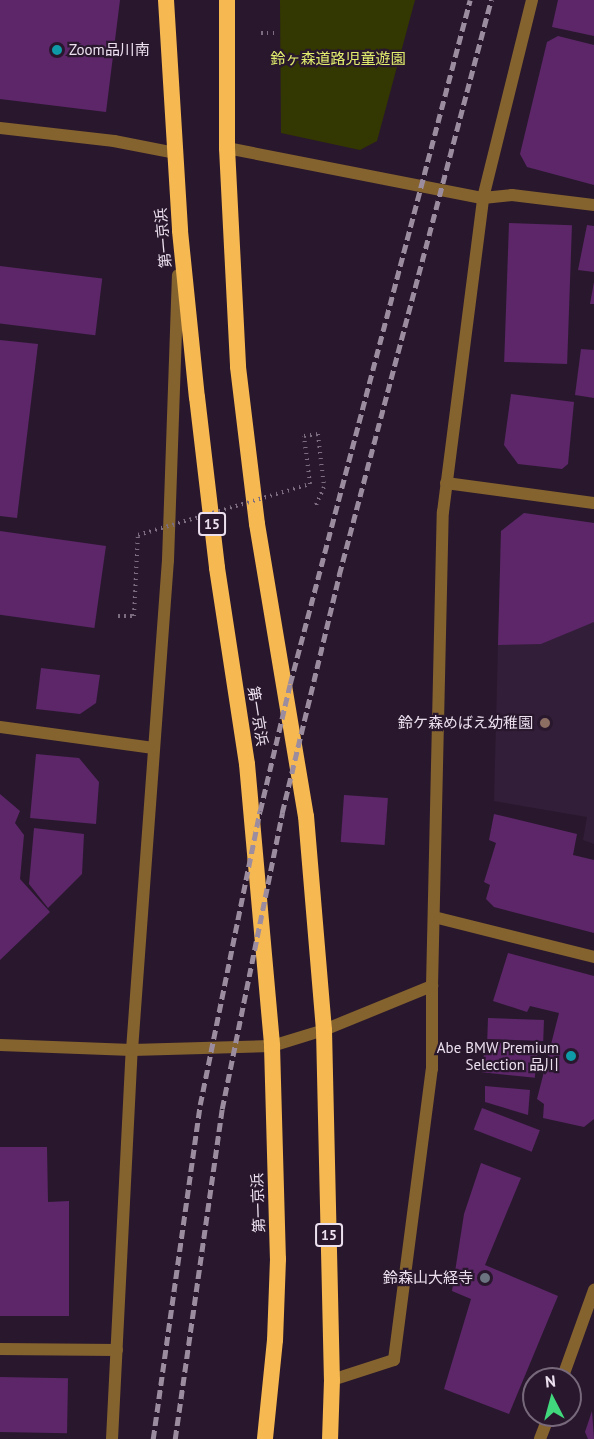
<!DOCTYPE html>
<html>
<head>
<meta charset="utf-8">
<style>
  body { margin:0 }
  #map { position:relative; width:594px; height:1439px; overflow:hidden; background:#29182d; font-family:"PT Sans","Noto Sans JP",sans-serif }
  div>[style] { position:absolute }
  .built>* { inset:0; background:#331e39 }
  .green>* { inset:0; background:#333701 }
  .building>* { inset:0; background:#5c2669; transform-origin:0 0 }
  .path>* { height:4px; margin-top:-2px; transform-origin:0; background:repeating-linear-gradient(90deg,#7c6d80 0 1.5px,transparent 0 6px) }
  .minor>* { height:12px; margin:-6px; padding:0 6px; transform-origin:6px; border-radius:6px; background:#85632f }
  .tertiary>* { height:12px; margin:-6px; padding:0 6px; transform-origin:6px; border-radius:6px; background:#85632f }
  .trunk>* { height:16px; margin:-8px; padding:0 8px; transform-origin:8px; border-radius:8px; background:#f6b851 }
  .rail>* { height:4.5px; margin-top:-2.25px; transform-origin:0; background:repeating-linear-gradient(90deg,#9b8d9f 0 9px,transparent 0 13.5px) }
  .path-bridge>* { height:4px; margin-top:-2px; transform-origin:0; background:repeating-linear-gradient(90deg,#7c6d80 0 1.5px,transparent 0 6px) }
  .dots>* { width:16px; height:16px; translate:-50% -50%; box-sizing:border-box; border:3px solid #29182d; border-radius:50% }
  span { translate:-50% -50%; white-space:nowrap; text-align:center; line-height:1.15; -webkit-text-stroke:4.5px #29182d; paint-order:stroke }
  .shield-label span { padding:2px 4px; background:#29182d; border:2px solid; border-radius:4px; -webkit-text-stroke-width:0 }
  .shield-label { font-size:14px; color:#ece0ef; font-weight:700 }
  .poi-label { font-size:15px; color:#ece0ef }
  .left { translate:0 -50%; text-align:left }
  .right { translate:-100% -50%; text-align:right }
  .park-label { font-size:15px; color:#e2ee6d }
  .street-label { font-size:15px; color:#ece0ef }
  .north { position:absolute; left:522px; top:1367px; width:60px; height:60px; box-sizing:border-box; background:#29182d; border:2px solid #77687b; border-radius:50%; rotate:354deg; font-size:16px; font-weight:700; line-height:24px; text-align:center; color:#ece0ef }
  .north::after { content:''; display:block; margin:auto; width:21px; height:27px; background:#41d77c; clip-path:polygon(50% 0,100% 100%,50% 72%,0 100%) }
</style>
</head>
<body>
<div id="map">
  <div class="built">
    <div style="clip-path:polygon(524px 513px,594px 523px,594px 844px,583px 840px,587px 817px,494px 801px,501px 531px)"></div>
  </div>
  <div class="green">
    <div style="clip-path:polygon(280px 0,415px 0,377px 141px,360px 150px,281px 133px)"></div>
  </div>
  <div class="building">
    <div style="clip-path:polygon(0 0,120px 0,106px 112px,0 99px)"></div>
    <div style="clip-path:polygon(558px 0,594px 0,594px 36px,552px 27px)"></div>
    <div style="clip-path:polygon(558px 36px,594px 45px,594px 185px,527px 167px,520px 154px,547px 42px)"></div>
    <div style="left:509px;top:223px;width:63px;height:139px;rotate:2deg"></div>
    <div style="clip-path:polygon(587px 225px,594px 226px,594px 272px,578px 270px)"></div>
    <div style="left:0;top:266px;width:103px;height:57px;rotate:7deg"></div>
    <div style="clip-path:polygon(594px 282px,594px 304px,590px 304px)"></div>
    <div style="clip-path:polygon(0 340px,38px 344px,17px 518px,0 516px)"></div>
    <div style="clip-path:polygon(581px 349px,594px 350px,594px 398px,575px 395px)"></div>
    <div style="clip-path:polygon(511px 394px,574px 402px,568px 464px,562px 469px,518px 464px,504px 445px)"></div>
    <div style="clip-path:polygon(524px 513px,594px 523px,594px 622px,541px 644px,498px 645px,501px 531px)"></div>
    <div style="left:0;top:531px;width:107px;height:83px;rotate:8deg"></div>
    <div style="clip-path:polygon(41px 668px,100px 675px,96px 703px,80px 714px,36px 709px)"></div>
    <div style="clip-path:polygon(36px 754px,79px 758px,99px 782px,96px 824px,30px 818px)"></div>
    <div style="clip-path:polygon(0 794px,20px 811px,15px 823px,24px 835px,20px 879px,50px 912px,0 960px)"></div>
    <div style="left:344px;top:795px;width:44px;height:47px;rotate:4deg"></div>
    <div style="clip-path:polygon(494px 814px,577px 834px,573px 855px,594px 860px,594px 933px,494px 907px,486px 899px,490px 885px,484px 882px,496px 843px,489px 840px)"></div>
    <div style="clip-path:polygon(34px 828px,84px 834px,82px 874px,48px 908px,29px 884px)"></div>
    <div style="clip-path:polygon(508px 953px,594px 976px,594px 1119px,584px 1127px,543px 1118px,544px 1104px,537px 1099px,559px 1013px,530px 1006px,527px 1012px,493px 1001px)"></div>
    <div style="left:488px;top:1018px;width:56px;height:21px;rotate:2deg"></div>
    <div style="left:538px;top:1047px;width:31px;height:53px;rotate:96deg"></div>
    <div style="clip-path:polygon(485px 1086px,530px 1090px,528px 1115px,485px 1102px)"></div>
    <div style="left:482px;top:1108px;width:62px;height:23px;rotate:21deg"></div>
    <div style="clip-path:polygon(0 1147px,47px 1147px,48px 1202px,69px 1201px,69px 1316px,0 1316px)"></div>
    <div style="clip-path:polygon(481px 1163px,521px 1178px,485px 1265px,558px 1296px,509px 1414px,444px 1389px,471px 1299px,452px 1291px,464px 1214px)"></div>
    <div style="left:0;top:1377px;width:68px;height:55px;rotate:1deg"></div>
    <div style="clip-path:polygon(592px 1411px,594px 1439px,588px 1439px,585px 1432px)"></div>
  </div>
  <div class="path">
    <div style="left:261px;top:33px;width:18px"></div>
    <div style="left:310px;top:484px;width:48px;rotate:-97.1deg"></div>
    <div style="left:304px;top:436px;width:14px;rotate:-8deg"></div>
    <div style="left:318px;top:434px;width:53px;rotate:83.5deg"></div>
    <div style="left:324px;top:487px;width:22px;rotate:114deg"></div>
    <div style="left:118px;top:616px;width:16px"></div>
    <div style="left:134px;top:616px;width:81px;rotate:-87.2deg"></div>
  </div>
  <div class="minor">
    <div style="left:0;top:128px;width:115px;rotate:6.5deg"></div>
    <div style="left:114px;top:141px;width:62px;rotate:11.1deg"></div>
    <div style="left:227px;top:148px;width:261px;rotate:11.1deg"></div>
    <div style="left:483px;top:198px;width:29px;rotate:-6deg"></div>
    <div style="left:512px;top:195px;width:83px;rotate:7deg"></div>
    <div style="left:446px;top:483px;width:149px;rotate:7.7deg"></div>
    <div style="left:0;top:727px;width:155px;rotate:7.8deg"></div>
    <div style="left:434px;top:917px;width:165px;rotate:14deg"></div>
    <div style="left:0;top:1349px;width:117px;rotate:0.5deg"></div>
    <div style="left:332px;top:1380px;width:65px;rotate:-17.9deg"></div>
    <div style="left:394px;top:1360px;width:293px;rotate:-82.6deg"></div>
    <div style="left:432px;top:1069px;width:83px;rotate:-90deg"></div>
    <div style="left:112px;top:1439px;width:390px;rotate:-87.1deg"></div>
    <div style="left:132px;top:1050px;width:491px;rotate:-85.8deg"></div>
    <div style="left:168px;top:560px;width:285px;rotate:-88deg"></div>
  </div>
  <div class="tertiary">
    <div style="left:0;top:1045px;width:132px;rotate:2.2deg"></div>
    <div style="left:132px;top:1050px;width:140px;rotate:-1.6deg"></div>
    <div style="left:272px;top:1046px;width:54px;rotate:-17.1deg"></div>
    <div style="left:324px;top:1030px;width:117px;rotate:-22.2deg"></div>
    <div style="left:432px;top:986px;width:474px;rotate:-88.7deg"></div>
    <div style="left:443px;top:512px;width:317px;rotate:-82.7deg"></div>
    <div style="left:483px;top:198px;width:204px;rotate:-76.1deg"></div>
    <div style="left:562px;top:1379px;width:95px;rotate:-70.2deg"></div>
    <div style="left:540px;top:1439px;width:26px;rotate:-69deg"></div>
  </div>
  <div class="trunk">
    <div style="left:166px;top:0;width:231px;rotate:86.5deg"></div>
    <div style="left:180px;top:231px;width:167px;rotate:84.2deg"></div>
    <div style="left:197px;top:397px;width:172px;rotate:83.3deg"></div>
    <div style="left:217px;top:568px;width:198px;rotate:81.3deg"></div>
    <div style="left:247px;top:764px;width:283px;rotate:84.9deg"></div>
    <div style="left:272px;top:1046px;width:213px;rotate:88.4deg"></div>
    <div style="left:278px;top:1259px;width:81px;rotate:92.1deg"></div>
    <div style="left:275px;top:1340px;width:100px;rotate:95.8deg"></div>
    <div style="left:227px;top:0;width:148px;rotate:90deg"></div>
    <div style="left:227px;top:148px;width:219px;rotate:87.1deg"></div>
    <div style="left:238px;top:367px;width:158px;rotate:83.1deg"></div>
    <div style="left:257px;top:524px;width:296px;rotate:80.5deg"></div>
    <div style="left:306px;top:816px;width:215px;rotate:85.2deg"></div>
    <div style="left:324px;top:1030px;width:350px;rotate:88.7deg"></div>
    <div style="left:332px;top:1380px;width:59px;rotate:91.9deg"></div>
  </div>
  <div class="rail">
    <div style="left:153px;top:1439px;width:337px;rotate:-82deg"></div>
    <div style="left:200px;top:1105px;width:300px;rotate:-78.5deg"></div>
    <div style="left:260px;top:811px;width:130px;rotate:-76.7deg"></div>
    <div style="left:290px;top:684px;width:707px;rotate:-75.26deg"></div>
    <div style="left:175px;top:1439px;width:333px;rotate:-81.9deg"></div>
    <div style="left:222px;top:1109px;width:302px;rotate:-78.5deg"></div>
    <div style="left:282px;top:813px;width:245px;rotate:-76.5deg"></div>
    <div style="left:339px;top:575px;width:595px;rotate:-75.19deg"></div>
  </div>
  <div class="path-bridge">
    <div style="left:138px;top:535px;width:179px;rotate:-16.5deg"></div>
  </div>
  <div class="dots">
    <div style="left:57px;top:50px;background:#0f9aa8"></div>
    <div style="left:545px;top:723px;background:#8d6e63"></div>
    <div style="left:571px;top:1056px;background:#0f9aa8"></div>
    <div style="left:485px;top:1278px;background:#6b7280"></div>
  </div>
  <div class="shield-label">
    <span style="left:212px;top:524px">15</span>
    <span style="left:329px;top:1235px">15</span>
  </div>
  <div class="poi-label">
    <span class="left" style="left:69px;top:50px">Zoom品川南</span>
    <span class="right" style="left:533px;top:723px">鈴ケ森めばえ幼稚園</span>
    <span class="right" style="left:559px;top:1056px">Abe BMW Premium<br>Selection 品川</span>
    <span class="right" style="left:473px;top:1278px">鈴森山大経寺</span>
  </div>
  <div class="park-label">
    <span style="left:338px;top:59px">鈴ヶ森道路児童遊園</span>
  </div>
  <div class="street-label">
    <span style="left:163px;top:238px;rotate:-95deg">第一京浜</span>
    <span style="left:258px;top:716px;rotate:81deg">第一京浜</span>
    <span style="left:258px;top:1203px;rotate:-92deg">第一京浜</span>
  </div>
  <div class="north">N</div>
</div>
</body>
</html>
